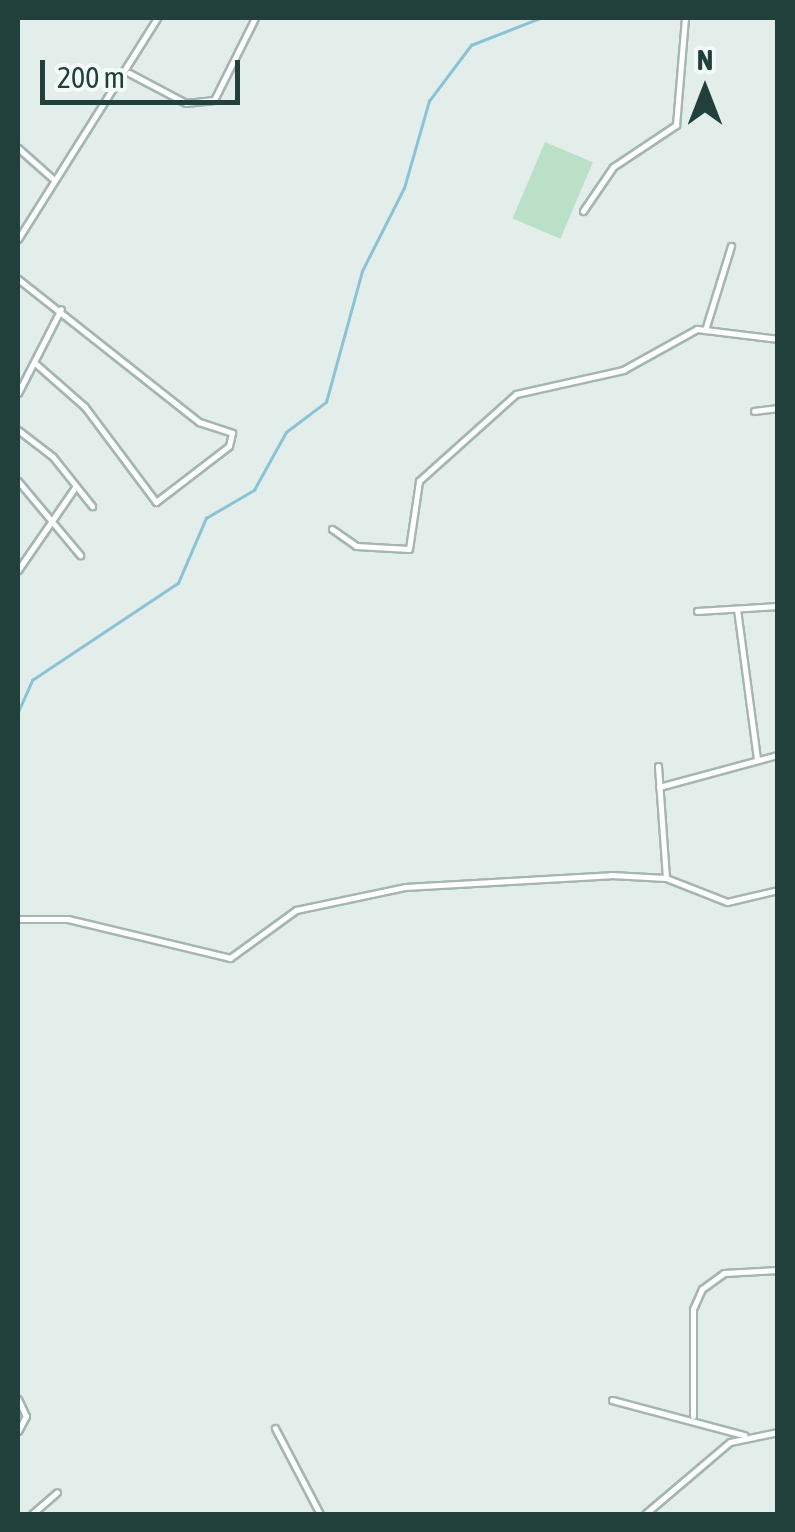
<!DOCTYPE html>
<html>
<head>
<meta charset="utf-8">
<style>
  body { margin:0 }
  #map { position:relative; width:795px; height:1532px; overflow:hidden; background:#e3eeea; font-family:"Asap Condensed",sans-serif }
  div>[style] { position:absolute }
  .green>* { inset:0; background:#bbe0c8; transform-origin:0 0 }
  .stream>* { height:2.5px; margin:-1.25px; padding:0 1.25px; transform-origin:1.25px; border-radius:1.25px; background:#89c3d5 }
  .roads { filter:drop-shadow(2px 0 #a5b6b2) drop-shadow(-2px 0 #a5b6b2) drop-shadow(0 2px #a5b6b2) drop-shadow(0 -2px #a5b6b2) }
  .street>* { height:5px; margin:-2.5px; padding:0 2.5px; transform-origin:2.5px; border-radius:2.5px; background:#fff }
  span { translate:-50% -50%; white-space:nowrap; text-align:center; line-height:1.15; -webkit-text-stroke:9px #f4faf7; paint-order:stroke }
  .frame { position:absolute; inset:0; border:20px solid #22403b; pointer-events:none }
  .north { position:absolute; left:655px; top:40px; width:100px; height:100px; -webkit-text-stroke:8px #f4faf7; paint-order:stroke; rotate:0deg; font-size:28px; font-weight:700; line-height:40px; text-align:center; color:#22403b }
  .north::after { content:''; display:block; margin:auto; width:35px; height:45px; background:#22403b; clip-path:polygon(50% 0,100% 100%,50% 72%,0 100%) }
  .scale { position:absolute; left:40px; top:60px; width:200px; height:45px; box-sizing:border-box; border:5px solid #22403b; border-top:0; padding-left:12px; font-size:30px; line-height:35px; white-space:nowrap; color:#22403b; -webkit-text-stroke:8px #f4faf7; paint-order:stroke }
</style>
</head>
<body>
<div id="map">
  <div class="green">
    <div style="left:545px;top:142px;width:52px;height:83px;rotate:23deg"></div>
  </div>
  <div class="stream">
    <div style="left:18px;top:712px;width:35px;rotate:-66deg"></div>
    <div style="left:32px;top:680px;width:175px;rotate:-33.6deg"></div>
    <div style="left:178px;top:583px;width:71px;rotate:-66.7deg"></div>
    <div style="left:206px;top:518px;width:56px;rotate:-30.3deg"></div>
    <div style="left:254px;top:490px;width:66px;rotate:-61.1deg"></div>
    <div style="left:286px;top:432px;width:50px;rotate:-36.9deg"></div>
    <div style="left:326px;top:402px;width:136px;rotate:-74.6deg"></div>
    <div style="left:362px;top:271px;width:93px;rotate:-63.2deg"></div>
    <div style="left:404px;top:188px;width:91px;rotate:-74deg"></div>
    <div style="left:429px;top:101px;width:70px;rotate:-53.1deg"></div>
    <div style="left:471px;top:45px;width:74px;rotate:-21.4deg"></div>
    <div style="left:18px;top:721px;width:71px;rotate:90deg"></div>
  </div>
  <div class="roads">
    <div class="street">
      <div style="left:129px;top:73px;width:64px;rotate:27.8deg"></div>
      <div style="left:186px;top:103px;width:28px;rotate:-6deg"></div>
      <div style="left:214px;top:100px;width:92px;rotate:-63.4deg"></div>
      <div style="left:18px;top:148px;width:45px;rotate:41.4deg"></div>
      <div style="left:583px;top:211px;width:53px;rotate:-55.7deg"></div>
      <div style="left:613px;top:167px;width:76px;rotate:-33.7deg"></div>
      <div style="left:676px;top:125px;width:107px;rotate:-85.2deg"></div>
      <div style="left:18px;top:239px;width:261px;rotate:-57.8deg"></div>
      <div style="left:18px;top:279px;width:231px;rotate:38.3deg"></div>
      <div style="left:199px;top:422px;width:35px;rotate:18deg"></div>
      <div style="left:232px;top:433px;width:13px;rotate:103deg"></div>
      <div style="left:229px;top:446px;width:92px;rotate:142.5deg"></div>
      <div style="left:156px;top:502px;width:119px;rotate:-126.8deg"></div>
      <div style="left:85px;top:407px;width:65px;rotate:-138.7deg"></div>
      <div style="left:705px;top:330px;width:88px;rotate:-72.8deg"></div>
      <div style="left:18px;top:393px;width:94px;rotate:-62.9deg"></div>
      <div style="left:754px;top:411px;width:24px;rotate:-7deg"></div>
      <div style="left:18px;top:430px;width:44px;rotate:37.6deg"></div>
      <div style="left:53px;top:457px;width:63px;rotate:51.5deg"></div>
      <div style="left:18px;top:481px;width:97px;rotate:50deg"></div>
      <div style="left:332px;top:529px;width:29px;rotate:35deg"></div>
      <div style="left:356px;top:546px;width:53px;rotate:3.2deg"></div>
      <div style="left:409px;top:549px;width:69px;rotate:-81.6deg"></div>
      <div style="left:419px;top:481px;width:130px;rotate:-41.9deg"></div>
      <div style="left:516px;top:394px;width:110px;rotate:-12.6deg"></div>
      <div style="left:623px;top:370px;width:85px;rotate:-29deg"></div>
      <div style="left:697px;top:329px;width:82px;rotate:7deg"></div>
      <div style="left:18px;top:570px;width:102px;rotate:-55.4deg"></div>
      <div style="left:737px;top:609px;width:150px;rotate:82.4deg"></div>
      <div style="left:697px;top:611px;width:81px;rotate:-3.5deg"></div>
      <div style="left:658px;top:766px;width:112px;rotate:85.9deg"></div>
      <div style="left:659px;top:787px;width:123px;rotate:-15.1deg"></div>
      <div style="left:18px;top:919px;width:50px"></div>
      <div style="left:68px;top:919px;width:167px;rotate:13.5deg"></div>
      <div style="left:230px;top:958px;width:82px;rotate:-36deg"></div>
      <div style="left:296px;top:910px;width:111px;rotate:-11.9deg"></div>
      <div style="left:405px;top:887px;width:206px;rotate:-3.3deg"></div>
      <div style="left:611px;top:875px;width:55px;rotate:3.1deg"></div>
      <div style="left:666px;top:878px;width:66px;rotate:21.5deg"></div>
      <div style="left:727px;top:902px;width:52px;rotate:-13.2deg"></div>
      <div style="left:18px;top:1399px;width:19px;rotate:65deg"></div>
      <div style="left:26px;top:1416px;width:17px;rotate:118deg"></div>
      <div style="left:612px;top:1400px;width:137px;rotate:14.9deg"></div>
      <div style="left:693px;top:1416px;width:107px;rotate:-90deg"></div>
      <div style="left:693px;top:1309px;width:22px;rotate:-66deg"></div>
      <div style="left:702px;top:1289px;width:27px;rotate:-36deg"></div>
      <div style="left:724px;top:1273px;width:54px;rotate:-3.2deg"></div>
      <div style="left:275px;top:1428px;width:97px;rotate:62.4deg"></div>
      <div style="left:32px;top:1514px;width:33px;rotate:-41deg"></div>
      <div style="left:645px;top:1514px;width:111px;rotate:-40.3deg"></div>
      <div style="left:730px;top:1442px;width:49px;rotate:-11.8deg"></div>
    </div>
  </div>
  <div class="frame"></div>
  <div class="north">N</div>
  <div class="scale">200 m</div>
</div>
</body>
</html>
